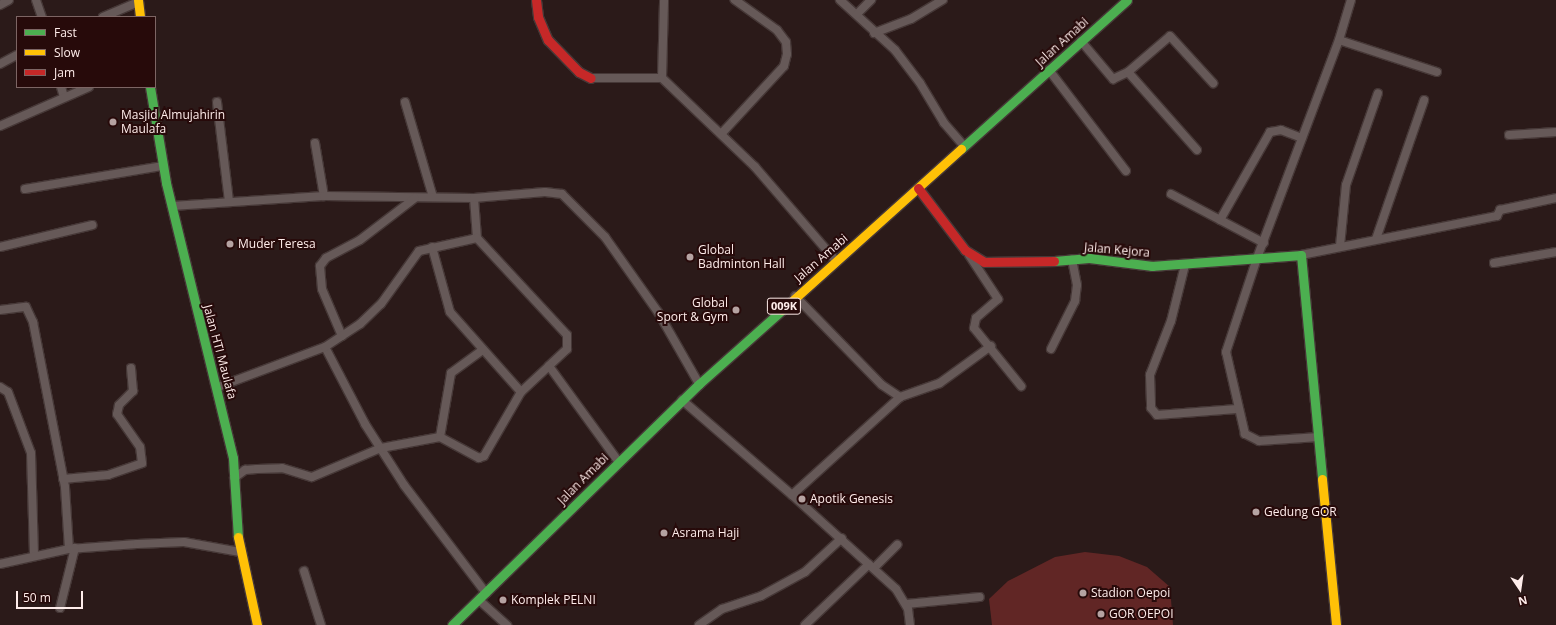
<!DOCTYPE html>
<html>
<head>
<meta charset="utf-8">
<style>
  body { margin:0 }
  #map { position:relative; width:1556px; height:625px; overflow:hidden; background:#2b1a19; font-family:"Open Sans",sans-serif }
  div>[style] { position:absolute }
  .green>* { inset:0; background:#612625 }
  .roads { filter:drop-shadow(1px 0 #463837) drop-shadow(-1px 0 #463837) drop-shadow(0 1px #463837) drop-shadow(0 -1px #463837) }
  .street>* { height:8px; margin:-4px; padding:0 4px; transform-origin:4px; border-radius:4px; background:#665958 }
  .fast>* { height:9px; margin:-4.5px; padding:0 4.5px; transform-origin:4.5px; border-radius:4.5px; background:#4caf50 }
  .slow>* { height:9px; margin:-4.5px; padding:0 4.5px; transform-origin:4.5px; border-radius:4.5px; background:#ffc107 }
  .jam>* { height:9px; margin:-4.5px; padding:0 4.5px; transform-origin:4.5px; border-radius:4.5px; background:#c62828 }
  .dots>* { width:11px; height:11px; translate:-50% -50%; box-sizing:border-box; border:2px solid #270a0a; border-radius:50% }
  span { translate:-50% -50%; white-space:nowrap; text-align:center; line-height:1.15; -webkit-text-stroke:4px #270a0a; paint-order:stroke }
  .shield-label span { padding:1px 3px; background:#270a0a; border:1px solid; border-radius:3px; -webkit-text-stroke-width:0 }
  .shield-label { font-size:11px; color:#ffedeb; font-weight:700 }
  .street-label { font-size:12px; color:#ffedeb }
  .poi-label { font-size:12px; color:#ffedeb }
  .left { translate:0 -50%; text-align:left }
  .right { translate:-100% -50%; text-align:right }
  .legend { position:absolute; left:16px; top:16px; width:140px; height:72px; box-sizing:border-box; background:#270a0a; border:1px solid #7d6564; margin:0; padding:5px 7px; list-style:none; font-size:12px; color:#ffedeb }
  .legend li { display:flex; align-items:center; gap:8px; height:20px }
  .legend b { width:20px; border:1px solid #7d6564 }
  .north { position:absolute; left:1500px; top:569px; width:40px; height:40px; -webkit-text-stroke:3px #270a0a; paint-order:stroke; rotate:167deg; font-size:11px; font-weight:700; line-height:16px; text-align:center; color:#ffedeb }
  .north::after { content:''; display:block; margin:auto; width:14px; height:18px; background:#ffedeb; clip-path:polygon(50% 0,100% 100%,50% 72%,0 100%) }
  .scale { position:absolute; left:16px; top:591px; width:67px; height:18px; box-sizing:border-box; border:2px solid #ffedeb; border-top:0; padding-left:5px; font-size:12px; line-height:14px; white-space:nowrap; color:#ffedeb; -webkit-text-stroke:3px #270a0a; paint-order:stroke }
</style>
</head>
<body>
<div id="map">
  <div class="green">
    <div style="clip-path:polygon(1085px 552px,1119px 556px,1147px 567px,1170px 587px,1173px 625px,992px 625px,989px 599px,1008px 581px,1055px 557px)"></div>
  </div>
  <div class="roads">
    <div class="street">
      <div style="left:36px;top:0;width:18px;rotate:71deg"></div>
      <div style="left:840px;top:0;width:74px;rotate:42.3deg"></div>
      <div style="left:895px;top:50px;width:41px;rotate:52.9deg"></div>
      <div style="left:920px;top:83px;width:47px;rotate:59deg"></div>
      <div style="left:944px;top:123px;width:30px;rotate:49deg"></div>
      <div style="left:0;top:5px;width:10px;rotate:-29deg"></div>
      <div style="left:857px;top:14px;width:20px;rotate:-45deg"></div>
      <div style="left:103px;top:17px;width:39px;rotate:-23deg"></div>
      <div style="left:874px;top:33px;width:40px;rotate:-21deg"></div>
      <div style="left:911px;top:19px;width:37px;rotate:-31deg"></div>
      <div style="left:1339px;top:40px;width:103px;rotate:18.1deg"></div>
      <div style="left:1081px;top:41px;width:50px;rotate:49.9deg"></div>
      <div style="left:1113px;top:79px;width:17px;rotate:-25deg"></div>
      <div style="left:1128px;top:72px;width:104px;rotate:48.5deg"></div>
      <div style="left:0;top:64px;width:19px;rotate:-28deg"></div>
      <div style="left:1049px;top:70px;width:127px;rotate:52.7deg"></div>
      <div style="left:1128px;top:72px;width:55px;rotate:-40.6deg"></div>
      <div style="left:1170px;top:36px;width:64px;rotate:47.5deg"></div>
      <div style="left:591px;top:78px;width:71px"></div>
      <div style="left:662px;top:78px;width:78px;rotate:-88.5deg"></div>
      <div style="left:662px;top:78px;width:129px;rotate:43.7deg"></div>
      <div style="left:755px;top:167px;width:124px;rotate:49.2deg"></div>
      <div style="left:61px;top:87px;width:10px;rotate:73deg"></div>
      <div style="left:217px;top:102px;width:100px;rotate:83.1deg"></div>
      <div style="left:405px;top:102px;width:99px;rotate:73.6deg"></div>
      <div style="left:0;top:126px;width:97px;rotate:-23.7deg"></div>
      <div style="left:722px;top:133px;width:91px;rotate:-47.2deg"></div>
      <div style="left:784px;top:66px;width:12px;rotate:-76deg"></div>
      <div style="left:787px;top:54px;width:12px;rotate:-95deg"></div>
      <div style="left:786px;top:42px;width:15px;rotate:-127deg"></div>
      <div style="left:777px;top:30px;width:52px;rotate:-144.5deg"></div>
      <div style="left:1509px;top:135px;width:47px;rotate:-3.7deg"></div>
      <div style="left:315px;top:143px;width:54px;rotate:80.4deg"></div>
      <div style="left:25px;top:189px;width:140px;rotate:-9.5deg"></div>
      <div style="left:1171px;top:194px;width:105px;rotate:27.8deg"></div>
      <div style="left:474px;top:198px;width:40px;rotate:85.7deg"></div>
      <div style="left:172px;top:206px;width:152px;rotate:-3.8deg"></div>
      <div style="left:324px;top:196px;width:150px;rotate:0.8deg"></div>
      <div style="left:474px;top:198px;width:71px;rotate:-4.8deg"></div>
      <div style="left:545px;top:192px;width:17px;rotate:7deg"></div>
      <div style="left:562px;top:194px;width:61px;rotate:45deg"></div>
      <div style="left:605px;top:237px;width:92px;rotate:54.8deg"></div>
      <div style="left:658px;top:312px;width:83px;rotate:60.3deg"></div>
      <div style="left:1220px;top:220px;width:101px;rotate:-60.4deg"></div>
      <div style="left:1270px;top:132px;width:11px;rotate:-10deg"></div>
      <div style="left:1281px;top:130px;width:22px;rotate:21deg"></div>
      <div style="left:1376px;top:239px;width:147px;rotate:-70.9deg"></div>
      <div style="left:1340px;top:246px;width:61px;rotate:-84.4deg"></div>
      <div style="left:1346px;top:185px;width:97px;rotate:-70.8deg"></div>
      <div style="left:0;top:247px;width:95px;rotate:-13.4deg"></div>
      <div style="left:432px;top:247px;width:67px;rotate:74.5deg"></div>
      <div style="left:450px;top:312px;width:107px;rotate:48.4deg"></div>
      <div style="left:969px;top:255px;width:53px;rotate:56.6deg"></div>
      <div style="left:998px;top:299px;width:29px;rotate:139deg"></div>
      <div style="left:976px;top:318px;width:10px;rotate:101deg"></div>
      <div style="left:974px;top:328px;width:75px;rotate:51deg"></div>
      <div style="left:1301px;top:255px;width:200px;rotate:-11.3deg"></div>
      <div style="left:1497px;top:216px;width:7px;rotate:-63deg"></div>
      <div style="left:1500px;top:210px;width:57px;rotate:-12.1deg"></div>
      <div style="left:1494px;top:263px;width:63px;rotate:-10.1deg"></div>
      <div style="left:1185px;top:265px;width:58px;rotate:104deg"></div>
      <div style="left:1171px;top:321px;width:58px;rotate:111.3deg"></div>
      <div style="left:1150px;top:375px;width:33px;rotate:88deg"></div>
      <div style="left:1151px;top:408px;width:9px;rotate:49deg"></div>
      <div style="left:1157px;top:415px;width:80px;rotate:-4.3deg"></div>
      <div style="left:795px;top:296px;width:124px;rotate:45.7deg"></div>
      <div style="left:882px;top:385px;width:22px;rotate:34deg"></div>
      <div style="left:0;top:310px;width:26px;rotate:-7deg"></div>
      <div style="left:26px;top:307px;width:17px;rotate:65deg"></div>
      <div style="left:33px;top:322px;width:168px;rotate:79deg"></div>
      <div style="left:65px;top:487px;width:62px;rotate:86.3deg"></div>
      <div style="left:342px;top:336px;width:51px;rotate:-113.1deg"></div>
      <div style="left:322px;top:289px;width:23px;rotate:-95deg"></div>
      <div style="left:320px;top:266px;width:10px;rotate:-53deg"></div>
      <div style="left:326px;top:258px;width:38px;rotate:-28deg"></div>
      <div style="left:360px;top:240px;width:69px;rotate:-37.4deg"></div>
      <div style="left:325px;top:347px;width:87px;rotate:62.5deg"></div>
      <div style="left:365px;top:424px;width:72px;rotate:57.4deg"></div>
      <div style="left:404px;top:485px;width:136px;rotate:52.8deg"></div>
      <div style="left:1051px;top:349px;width:54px;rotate:-63.4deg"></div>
      <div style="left:1075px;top:301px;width:16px;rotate:-83deg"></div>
      <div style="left:1077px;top:285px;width:26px;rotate:-101deg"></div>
      <div style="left:0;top:387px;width:9px;rotate:32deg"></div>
      <div style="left:8px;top:392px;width:65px;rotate:69.3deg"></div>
      <div style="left:31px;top:453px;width:102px;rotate:88.3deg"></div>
      <div style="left:218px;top:387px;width:114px;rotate:-20.5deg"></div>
      <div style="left:325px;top:347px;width:42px;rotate:-33.3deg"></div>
      <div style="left:360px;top:324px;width:29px;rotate:-44deg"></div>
      <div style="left:381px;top:304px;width:65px;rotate:-54.4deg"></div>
      <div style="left:419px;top:251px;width:59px;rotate:-12.6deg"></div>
      <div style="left:477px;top:238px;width:132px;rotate:47.1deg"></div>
      <div style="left:567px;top:335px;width:14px;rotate:90deg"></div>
      <div style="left:567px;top:349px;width:25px;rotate:137deg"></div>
      <div style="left:549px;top:366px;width:117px;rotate:54deg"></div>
      <div style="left:682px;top:400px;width:145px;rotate:40.8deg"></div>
      <div style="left:440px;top:437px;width:65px;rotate:-80.2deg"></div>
      <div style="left:451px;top:373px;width:39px;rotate:-36deg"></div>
      <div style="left:1319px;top:437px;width:60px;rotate:176.2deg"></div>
      <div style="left:1259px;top:441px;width:16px;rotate:-153deg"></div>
      <div style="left:1245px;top:434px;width:84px;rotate:-103deg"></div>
      <div style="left:1226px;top:352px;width:99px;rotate:-71.7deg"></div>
      <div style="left:1257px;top:258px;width:233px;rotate:-69.4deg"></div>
      <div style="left:1339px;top:40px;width:42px;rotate:-73.3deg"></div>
      <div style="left:234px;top:478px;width:14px;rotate:-36deg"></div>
      <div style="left:245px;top:470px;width:12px;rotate:-5deg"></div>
      <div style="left:257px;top:469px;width:25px;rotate:-2deg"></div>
      <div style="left:282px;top:468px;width:31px;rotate:17deg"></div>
      <div style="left:312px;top:477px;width:75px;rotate:-22.8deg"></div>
      <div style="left:381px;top:448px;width:60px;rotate:-10.6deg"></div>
      <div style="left:440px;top:437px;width:44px;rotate:28.3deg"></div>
      <div style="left:479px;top:458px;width:5px;rotate:-22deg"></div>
      <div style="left:484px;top:456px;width:74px;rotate:-60deg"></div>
      <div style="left:521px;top:392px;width:38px;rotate:-43deg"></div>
      <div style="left:63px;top:479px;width:45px;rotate:-5.1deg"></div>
      <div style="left:108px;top:475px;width:36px;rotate:-19deg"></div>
      <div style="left:142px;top:463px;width:16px;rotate:-97deg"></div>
      <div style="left:140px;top:447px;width:40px;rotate:-124.9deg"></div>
      <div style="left:117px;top:414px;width:9px;rotate:-77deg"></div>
      <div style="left:119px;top:405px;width:20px;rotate:-45deg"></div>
      <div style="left:133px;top:391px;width:23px;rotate:-95deg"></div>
      <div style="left:0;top:564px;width:71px;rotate:-12.3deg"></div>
      <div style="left:69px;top:549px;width:68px;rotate:-4.2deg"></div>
      <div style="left:137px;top:544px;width:47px;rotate:-2.4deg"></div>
      <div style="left:184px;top:542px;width:57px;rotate:10.1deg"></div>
      <div style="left:874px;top:568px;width:33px;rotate:-45deg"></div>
      <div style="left:304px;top:571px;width:57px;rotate:72.5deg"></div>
      <div style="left:479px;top:600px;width:38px;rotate:42deg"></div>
      <div style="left:906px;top:604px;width:74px;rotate:-5.4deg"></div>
      <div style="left:60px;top:608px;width:62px;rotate:-76deg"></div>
      <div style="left:699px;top:625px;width:28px;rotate:-35deg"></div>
      <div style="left:722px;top:609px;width:41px;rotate:-18.4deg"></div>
      <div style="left:761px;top:596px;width:50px;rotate:-28.6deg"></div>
      <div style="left:805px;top:572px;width:50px;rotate:-42.6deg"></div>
      <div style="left:805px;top:625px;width:88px;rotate:-43.6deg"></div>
      <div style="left:910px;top:625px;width:16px;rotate:-97deg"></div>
      <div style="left:908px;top:609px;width:23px;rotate:-121deg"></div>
      <div style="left:896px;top:589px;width:140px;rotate:-137.9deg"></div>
      <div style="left:792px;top:495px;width:146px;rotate:-42.2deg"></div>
      <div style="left:900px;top:397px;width:42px;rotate:-19.3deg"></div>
      <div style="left:940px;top:383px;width:63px;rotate:-36deg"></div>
    </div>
    <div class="fast">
      <div style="left:150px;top:87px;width:97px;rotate:80.5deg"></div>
      <div style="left:166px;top:183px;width:283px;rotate:76.3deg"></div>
      <div style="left:233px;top:458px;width:79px;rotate:86.4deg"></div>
      <div style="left:961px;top:149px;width:223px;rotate:-41.9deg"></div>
      <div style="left:1054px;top:261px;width:35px;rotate:-5deg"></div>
      <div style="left:1089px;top:258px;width:64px;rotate:7.2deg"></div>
      <div style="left:1152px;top:266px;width:149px;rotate:-4.2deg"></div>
      <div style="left:1301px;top:255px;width:225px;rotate:84.6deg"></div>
      <div style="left:452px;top:625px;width:345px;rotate:-44.3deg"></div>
      <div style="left:699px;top:384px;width:111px;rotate:-41.7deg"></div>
    </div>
    <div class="slow">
      <div style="left:138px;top:0;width:17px;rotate:83deg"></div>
      <div style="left:782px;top:310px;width:241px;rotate:-42deg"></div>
      <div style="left:1322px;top:479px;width:147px;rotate:84.5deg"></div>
      <div style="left:238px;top:537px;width:90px;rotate:77.8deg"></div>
    </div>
    <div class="jam">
      <div style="left:536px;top:0;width:17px;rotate:83deg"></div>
      <div style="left:538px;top:17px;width:25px;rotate:67deg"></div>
      <div style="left:548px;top:40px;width:45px;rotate:45.9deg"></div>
      <div style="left:579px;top:72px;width:13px;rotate:27deg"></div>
      <div style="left:918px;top:188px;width:78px;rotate:52.8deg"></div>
      <div style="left:965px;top:250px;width:22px;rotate:32deg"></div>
      <div style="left:984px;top:262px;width:70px;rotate:-0.8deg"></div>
    </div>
  </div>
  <div class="dots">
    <div style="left:113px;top:122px;background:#b5a3a2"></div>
    <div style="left:230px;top:244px;background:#b5a3a2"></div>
    <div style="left:690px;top:257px;background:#b5a3a2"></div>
    <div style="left:736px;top:310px;background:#b5a3a2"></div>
    <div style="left:802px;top:499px;background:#b5a3a2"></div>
    <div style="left:1256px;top:512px;background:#b5a3a2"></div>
    <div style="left:664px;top:533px;background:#b5a3a2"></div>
    <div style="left:1083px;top:593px;background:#b5a3a2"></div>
    <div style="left:503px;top:600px;background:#b5a3a2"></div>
    <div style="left:1101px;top:614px;background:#b5a3a2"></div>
  </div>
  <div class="shield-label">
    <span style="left:784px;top:306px">009K</span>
  </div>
  <div class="street-label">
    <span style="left:1062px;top:42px;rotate:-42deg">Jalan Amabi</span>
    <span style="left:1117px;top:250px;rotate:5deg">Jalan Kejora</span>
    <span style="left:821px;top:258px;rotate:-41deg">Jalan Amabi</span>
    <span style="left:220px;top:352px;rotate:75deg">Jalan HTI Maulafa</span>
    <span style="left:583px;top:479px;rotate:-45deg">Jalan Amabi</span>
  </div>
  <div class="poi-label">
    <span class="left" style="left:121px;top:122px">Masjid Almujahirin<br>Maulafa</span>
    <span class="left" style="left:238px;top:244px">Muder Teresa</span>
    <span class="left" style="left:698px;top:257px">Global<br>Badminton Hall</span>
    <span class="right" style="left:728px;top:310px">Global<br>Sport &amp; Gym</span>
    <span class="left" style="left:810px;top:499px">Apotik Genesis</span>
    <span class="left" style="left:1264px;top:512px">Gedung GOR</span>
    <span class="left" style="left:672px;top:533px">Asrama Haji</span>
    <span class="left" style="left:1091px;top:593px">Stadion Oepoi</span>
    <span class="left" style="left:511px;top:600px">Komplek PELNI</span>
    <span class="left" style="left:1109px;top:614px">GOR OEPOI</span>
  </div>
  <ul class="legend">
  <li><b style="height:5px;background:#4caf50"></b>Fast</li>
  <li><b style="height:5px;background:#ffc107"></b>Slow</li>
  <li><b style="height:5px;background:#c62828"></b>Jam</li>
  </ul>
  <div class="north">N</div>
  <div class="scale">50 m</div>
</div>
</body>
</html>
